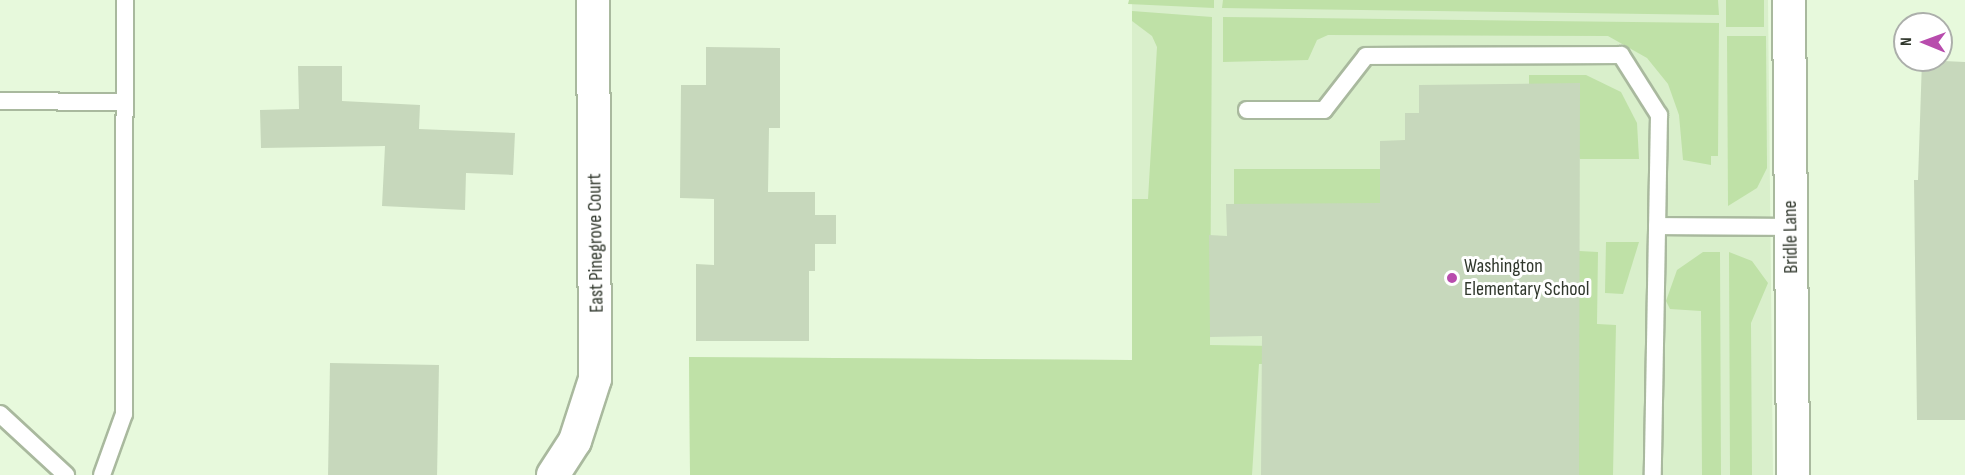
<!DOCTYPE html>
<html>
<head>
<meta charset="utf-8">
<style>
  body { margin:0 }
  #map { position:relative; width:1965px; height:475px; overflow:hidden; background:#e7f9dc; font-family:"Sofia Sans Condensed",sans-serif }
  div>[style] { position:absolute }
  .built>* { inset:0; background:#d9efcb }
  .green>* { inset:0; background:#bfe1a7; transform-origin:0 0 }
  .building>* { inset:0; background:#c7d8bc; transform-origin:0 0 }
  .roads { filter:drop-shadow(2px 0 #a9b99e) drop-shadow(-2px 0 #a9b99e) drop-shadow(0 2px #a9b99e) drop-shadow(0 -2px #a9b99e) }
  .service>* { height:16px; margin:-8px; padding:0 8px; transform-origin:8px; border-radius:8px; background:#fff }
  .minor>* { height:32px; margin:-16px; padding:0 16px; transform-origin:16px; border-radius:16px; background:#fff }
  .dots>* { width:16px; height:16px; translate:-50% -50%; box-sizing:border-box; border:3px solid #fff; border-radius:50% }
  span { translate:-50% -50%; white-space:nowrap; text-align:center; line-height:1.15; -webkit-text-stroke:6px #fff; paint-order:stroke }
  .street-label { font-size:20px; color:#30372c }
  .poi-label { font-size:20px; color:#30372c }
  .left { translate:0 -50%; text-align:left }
  .north { position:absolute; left:1893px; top:12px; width:60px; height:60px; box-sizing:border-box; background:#fff; border:2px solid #acafab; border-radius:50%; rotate:271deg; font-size:16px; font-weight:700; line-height:24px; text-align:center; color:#30372c }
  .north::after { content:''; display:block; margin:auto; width:21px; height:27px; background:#b84cad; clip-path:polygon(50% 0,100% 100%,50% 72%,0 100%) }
</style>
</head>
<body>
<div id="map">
  <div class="built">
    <div style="clip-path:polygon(1132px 0,1768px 0,1773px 475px,690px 475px,689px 357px,1132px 360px)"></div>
  </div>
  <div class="green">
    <div style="clip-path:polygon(1129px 0,1214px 0,1214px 8px,1128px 4px)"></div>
    <div style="clip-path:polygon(1223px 0,1718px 0,1719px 15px,1222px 8px)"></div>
    <div style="left:1726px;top:0;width:38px;height:27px"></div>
    <div style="clip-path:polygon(1132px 11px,1212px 17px,1210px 345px,1379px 348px,1379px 364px,1259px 364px,1252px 475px,690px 475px,689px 357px,1132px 360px,1132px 199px,1148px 199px,1157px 47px,1152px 36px,1132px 21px)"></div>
    <div style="clip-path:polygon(1223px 17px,1719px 23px,1718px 156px,1711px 156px,1711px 165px,1683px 160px,1679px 115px,1668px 84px,1647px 58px,1608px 36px,1328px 35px,1317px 40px,1308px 60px,1223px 62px)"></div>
    <div style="clip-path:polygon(1727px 36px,1766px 36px,1767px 168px,1757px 188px,1728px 206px)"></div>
    <div style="clip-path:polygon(1529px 75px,1586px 75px,1621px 92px,1637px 123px,1639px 159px,1580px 159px,1529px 84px)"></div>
    <div style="left:1234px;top:169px;width:146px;height:35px"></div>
    <div style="clip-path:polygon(1606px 242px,1639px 242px,1623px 294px,1605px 293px)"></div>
    <div style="clip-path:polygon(1579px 251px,1598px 252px,1597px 324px,1616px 325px,1613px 475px,1579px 475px)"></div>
    <div style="clip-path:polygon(1703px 252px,1720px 252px,1721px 475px,1702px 475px,1701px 311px,1670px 309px,1666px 301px,1677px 270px)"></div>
    <div style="clip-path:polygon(1729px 252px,1752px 261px,1768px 283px,1751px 323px,1752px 475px,1730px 475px)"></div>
  </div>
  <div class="building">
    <div style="clip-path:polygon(706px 47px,780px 48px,780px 128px,769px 128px,768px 192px,815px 192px,815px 215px,836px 215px,836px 244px,815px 244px,815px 271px,809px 271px,809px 341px,696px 341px,696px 264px,714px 265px,714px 199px,680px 198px,681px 85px,706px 85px)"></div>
    <div style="clip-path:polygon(1922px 60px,1965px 62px,1965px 420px,1917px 420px,1914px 180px,1918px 180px)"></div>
    <div style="clip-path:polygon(298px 66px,342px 66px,342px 101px,420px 105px,419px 129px,515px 133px,513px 175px,466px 173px,465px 210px,382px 206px,385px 146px,261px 148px,260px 110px,299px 109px)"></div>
    <div style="clip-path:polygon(1580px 83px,1579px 475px,1261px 475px,1262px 336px,1210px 337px,1209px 235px,1227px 236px,1226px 204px,1380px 203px,1380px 141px,1405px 140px,1405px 113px,1419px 113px,1419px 85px)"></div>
    <div style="left:330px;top:363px;width:109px;height:112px;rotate:1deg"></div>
  </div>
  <div class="roads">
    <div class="service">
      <div style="left:0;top:101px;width:125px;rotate:0.5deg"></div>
      <div style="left:1247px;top:110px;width:77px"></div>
      <div style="left:1324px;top:110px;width:68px;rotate:-52.1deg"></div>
      <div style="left:1366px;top:56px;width:255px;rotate:-0.2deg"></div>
      <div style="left:1621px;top:55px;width:71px;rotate:57.7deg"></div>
      <div style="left:1659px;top:115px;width:360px;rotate:91deg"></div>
      <div style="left:1657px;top:226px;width:134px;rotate:0.4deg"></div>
      <div style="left:0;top:414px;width:90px;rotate:42.7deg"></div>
      <div style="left:102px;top:475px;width:65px;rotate:-70.2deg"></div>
      <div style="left:124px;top:414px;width:414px;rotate:-89.9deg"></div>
    </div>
    <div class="minor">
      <div style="left:1789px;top:0;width:475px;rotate:89.5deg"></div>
      <div style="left:553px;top:475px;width:40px;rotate:-57.1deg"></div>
      <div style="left:575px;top:441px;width:65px;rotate:-72.1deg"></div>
      <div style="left:595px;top:379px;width:379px;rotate:-90.3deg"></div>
    </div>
  </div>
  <div class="dots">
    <div style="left:1452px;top:278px;background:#b84cad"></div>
  </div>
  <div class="street-label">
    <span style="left:1791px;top:237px;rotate:-91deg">Bridle Lane</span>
    <span style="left:596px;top:243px;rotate:-91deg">East Pinegrove Court</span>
  </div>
  <div class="poi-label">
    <span class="left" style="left:1464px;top:278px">Washington<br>Elementary School</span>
  </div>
  <div class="north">N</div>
</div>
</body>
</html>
